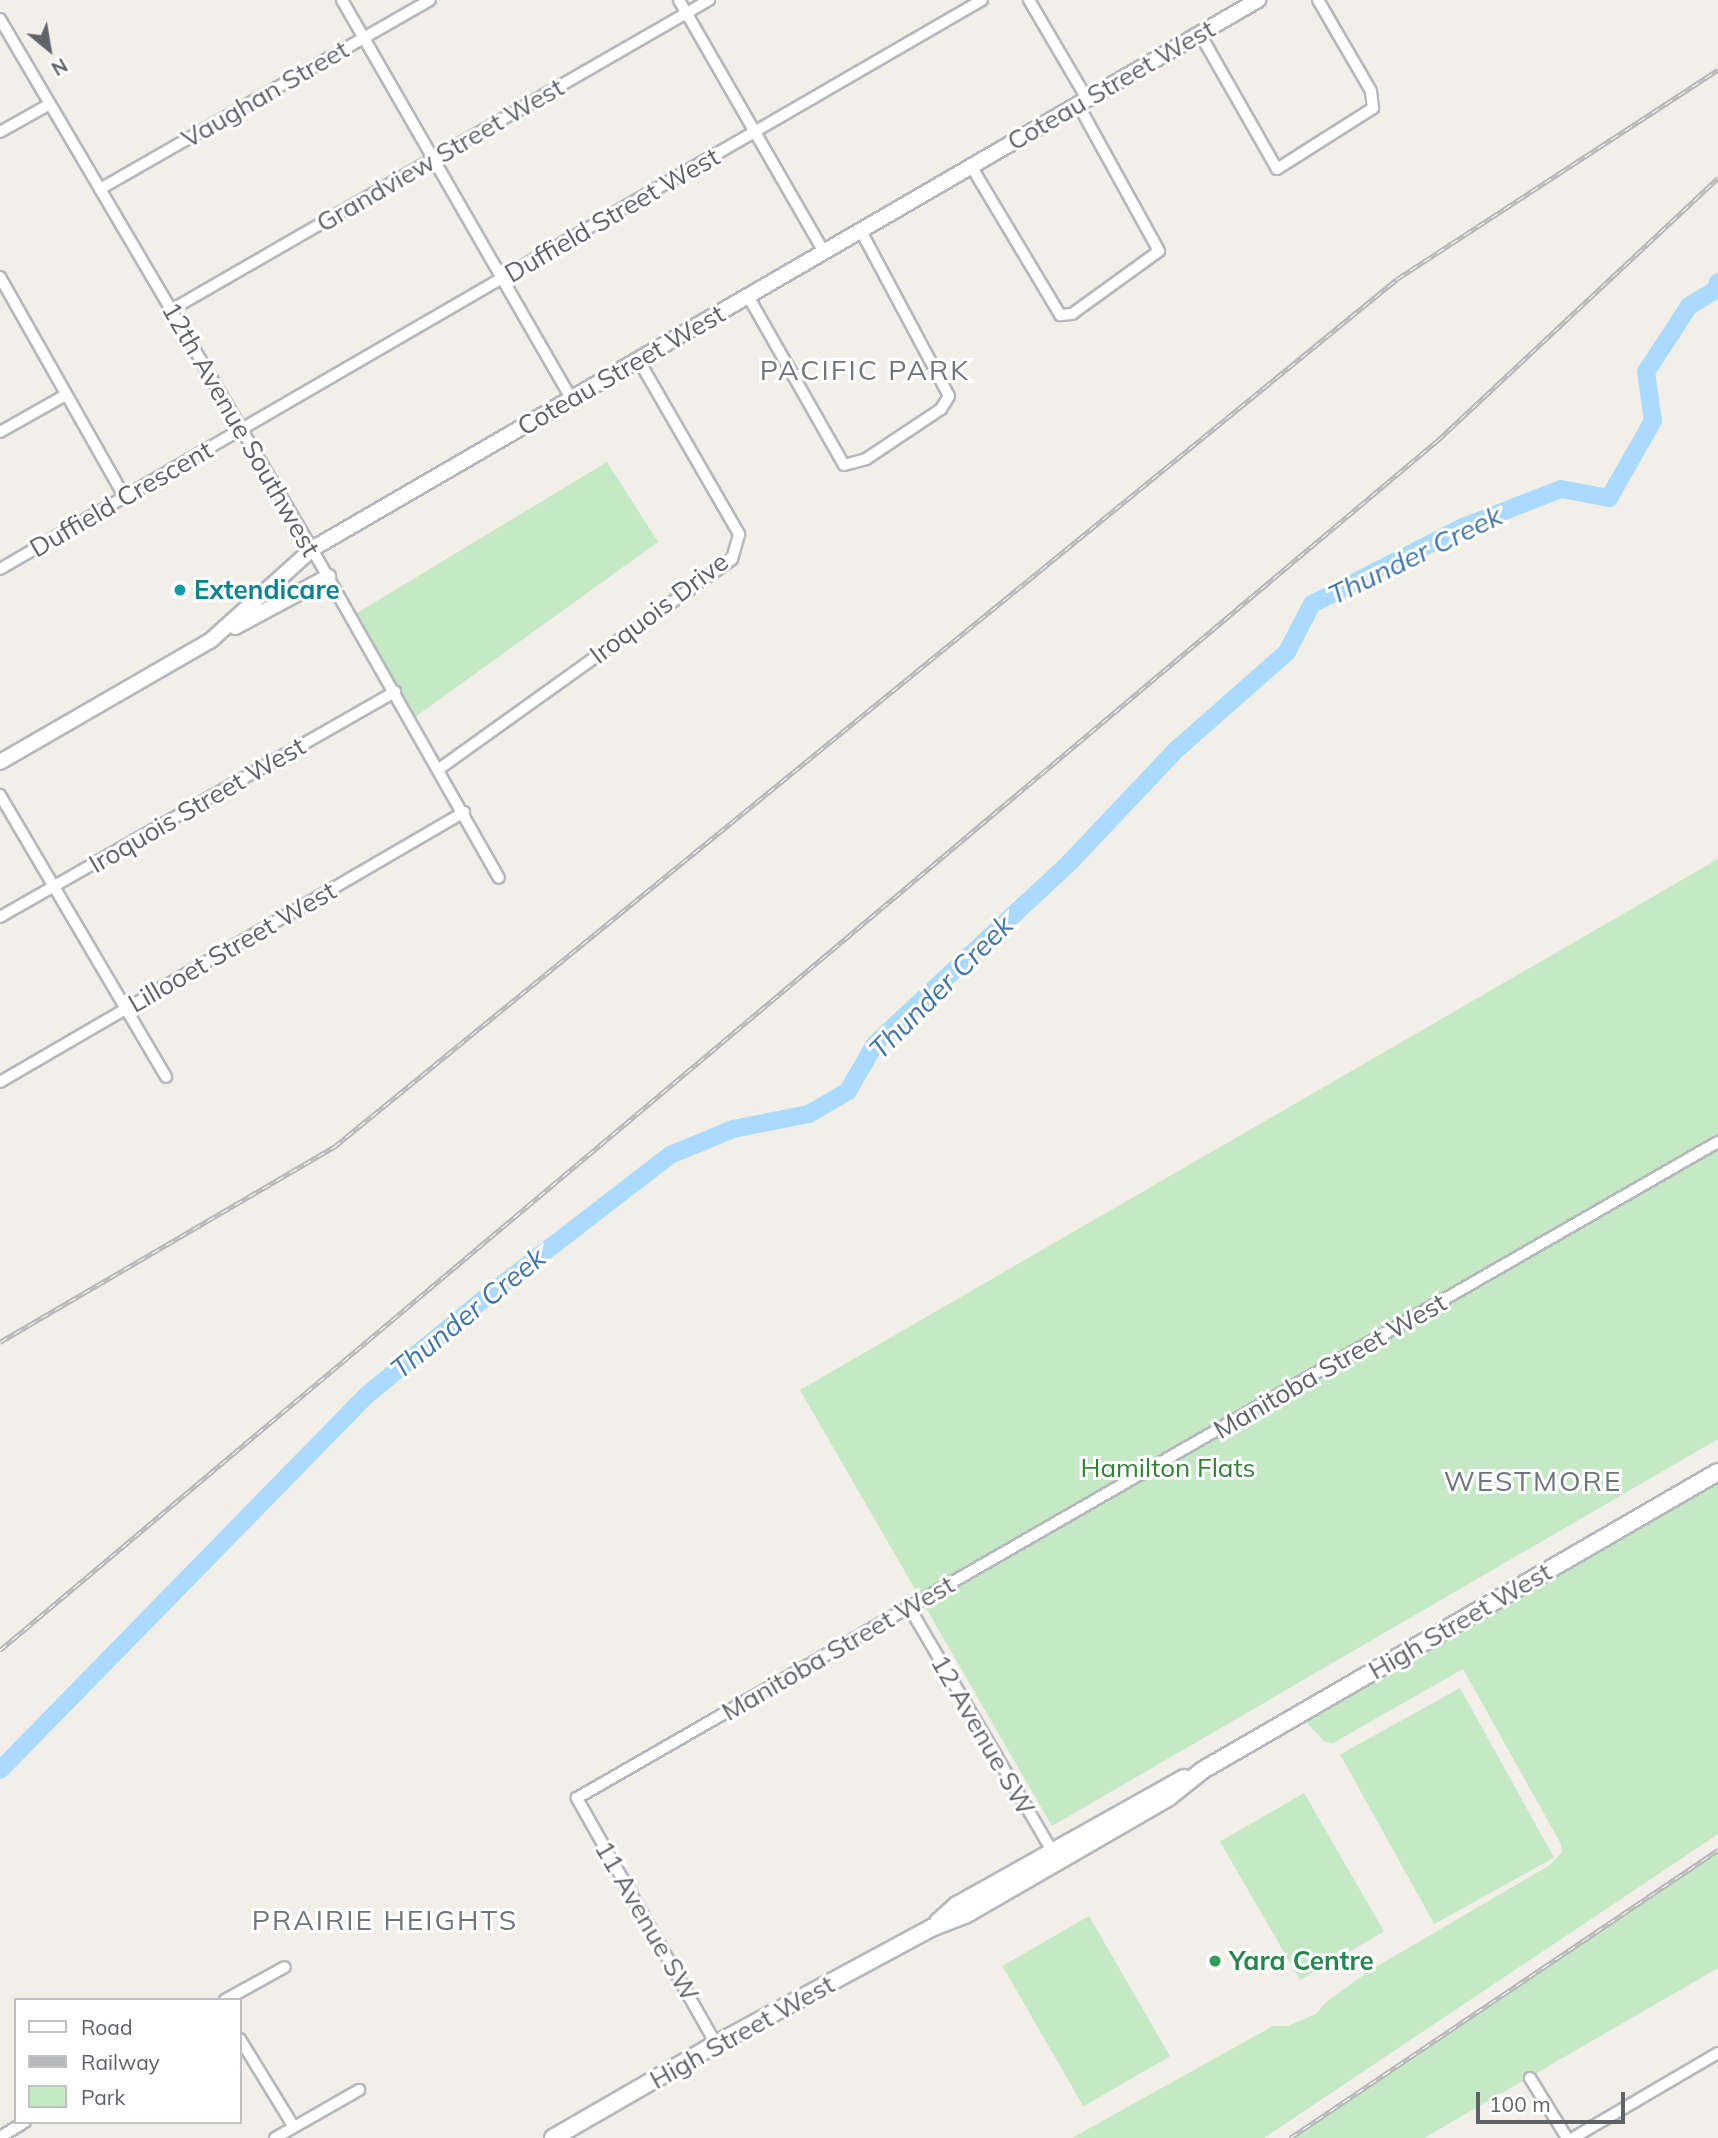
<!DOCTYPE html>
<html>
<head>
<meta charset="utf-8">
<style>
  body { margin:0 }
  #map { position:relative; width:1718px; height:2138px; overflow:hidden; background:#f1efe8; font-family:Mulish,sans-serif }
  div>[style] { position:absolute }
  .green>* { inset:0; background:#c5e8c5; transform-origin:0 0 }
  .river>* { height:18px; margin:-9px; padding:0 9px; transform-origin:9px; border-radius:9px; background:#aadaff }
  .roads { filter:drop-shadow(2px 0 #b5b8bc) drop-shadow(-2px 0 #b5b8bc) drop-shadow(0 2px #b5b8bc) drop-shadow(0 -2px #b5b8bc) }
  .minor>* { height:10px; margin:-5px; padding:0 5px; transform-origin:5px; border-radius:5px; background:#fff }
  .tertiary>* { height:14px; margin:-7px; padding:0 7px; transform-origin:7px; border-radius:7px; background:#fff }
  .secondary>* { height:16px; margin:-8px; padding:0 8px; transform-origin:8px; border-radius:8px; background:#fff }
  .rail>* { height:5px; margin-top:-2.5px; transform-origin:0; background:repeating-linear-gradient(90deg,#fff 0 8px,#b6b7b8 0 16px); box-sizing:border-box; border-block:2px solid #b6b7b8 }
  .dots>* { width:19px; height:19px; translate:-50% -50%; box-sizing:border-box; border:4px solid #fff; border-radius:50% }
  span { translate:-50% -50%; white-space:nowrap; text-align:center; line-height:1.15; -webkit-text-stroke:6px #fff; paint-order:stroke }
  .street-label { font-size:26px; color:#5f6368 }
  .culture-label { font-size:26px; color:#0d838f; font-weight:700 }
  .left { translate:0 -50%; text-align:left }
  .park-label { font-size:26px; color:#348238 }
  .leisure-label { font-size:26px; color:#27864d; font-weight:700 }
  .neighbourhood-label { font-size:28px; color:#70757a; letter-spacing:2px }
  .water-label { font-size:28px; color:#4174aa; font-style:italic }
  .legend { position:absolute; left:14px; top:1998px; width:228px; height:126px; box-sizing:border-box; background:#fff; border:2px solid #bfc1c3; margin:0; padding:9px 12px; list-style:none; font-size:21px; color:#5f6368 }
  .legend li { display:flex; align-items:center; gap:14px; height:35px }
  .legend b { width:35px; border:2px solid #bfc1c3 }
  .north { position:absolute; left:14px; top:14px; width:70px; height:70px; -webkit-text-stroke:5px #fff; paint-order:stroke; rotate:150deg; font-size:19px; font-weight:700; line-height:28px; text-align:center; color:#5f6368 }
  .north::after { content:''; display:block; margin:auto; width:24px; height:32px; background:#5f6368; clip-path:polygon(50% 0,100% 100%,50% 72%,0 100%) }
  .scale { position:absolute; left:1476px; top:2092px; width:149px; height:32px; box-sizing:border-box; border:4px solid #5f6368; border-top:0; padding-left:9px; font-size:21px; line-height:24px; white-space:nowrap; color:#5f6368; -webkit-text-stroke:5px #fff; paint-order:stroke }
</style>
</head>
<body>
<div id="map">
  <div class="green">
    <div style="clip-path:polygon(607px 462px,658px 542px,415px 717px,352px 616px)"></div>
    <div style="clip-path:polygon(1718px 859px,1718px 1439px,1052px 1826px,800px 1390px)"></div>
    <div style="clip-path:polygon(1718px 1474px,1718px 1834px,1264px 2138px,1072px 2138px,1273px 2026px,1288px 2026px,1316px 2014px,1325px 2003px,1369px 1971px,1550px 1865px,1562px 1852px,1561px 1844px,1463px 1669px,1333px 1743px,1325px 1742px,1303px 1719px)"></div>
    <div style="left:1460px;top:1688px;width:194px;height:137px;rotate:61deg"></div>
    <div style="left:1304px;top:1793px;width:160px;height:97px;rotate:60deg"></div>
    <div style="clip-path:polygon(1718px 1852px,1718px 1968px,1424px 2138px,1293px 2138px)"></div>
    <div style="left:1089px;top:1916px;width:162px;height:100px;rotate:60deg"></div>
  </div>
  <div class="river">
    <div style="left:0;top:1770px;width:525px;rotate:-45.62deg"></div>
    <div style="left:367px;top:1395px;width:166px;rotate:-39.4deg"></div>
    <div style="left:495px;top:1290px;width:221px;rotate:-37.6deg"></div>
    <div style="left:670px;top:1155px;width:68px;rotate:-22.4deg"></div>
    <div style="left:733px;top:1129px;width:77px;rotate:-11.2deg"></div>
    <div style="left:809px;top:1114px;width:45px;rotate:-30.5deg"></div>
    <div style="left:848px;top:1091px;width:54px;rotate:-60.1deg"></div>
    <div style="left:875px;top:1044px;width:268px;rotate:-43deg"></div>
    <div style="left:1071px;top:861px;width:153px;rotate:-46.6deg"></div>
    <div style="left:1176px;top:750px;width:148px;rotate:-41.4deg"></div>
    <div style="left:1287px;top:652px;width:54px;rotate:-62.5deg"></div>
    <div style="left:1312px;top:604px;width:169px;rotate:-27deg"></div>
    <div style="left:1463px;top:527px;width:105px;rotate:-21.2deg"></div>
    <div style="left:1561px;top:489px;width:49px;rotate:10.6deg"></div>
    <div style="left:1609px;top:498px;width:89px;rotate:-60.3deg"></div>
    <div style="left:1653px;top:421px;width:49px;rotate:-98.1deg"></div>
    <div style="left:1646px;top:372px;width:79px;rotate:-56.9deg"></div>
    <div style="left:1689px;top:306px;width:31px;rotate:-31deg"></div>
    <div style="left:1716px;top:290px;width:8px;rotate:-76deg"></div>
  </div>
  <div class="roads">
    <div class="minor">
      <div style="left:342px;top:0;width:460px;rotate:60.1deg"></div>
      <div style="left:679px;top:0;width:291px;rotate:60.1deg"></div>
      <div style="left:1029px;top:0;width:115px;rotate:59.6deg"></div>
      <div style="left:0;top:19px;width:615px;rotate:59.52deg"></div>
      <div style="left:312px;top:549px;width:378px;rotate:60.4deg"></div>
      <div style="left:1200px;top:34px;width:155px;rotate:60.3deg"></div>
      <div style="left:1277px;top:169px;width:114px;rotate:-32.4deg"></div>
      <div style="left:1373px;top:108px;width:17px;rotate:-97deg"></div>
      <div style="left:1371px;top:91px;width:105px;rotate:-120.2deg"></div>
      <div style="left:0;top:132px;width:57px;rotate:-29.2deg"></div>
      <div style="left:971px;top:166px;width:174px;rotate:59.1deg"></div>
      <div style="left:1060px;top:315px;width:12px;rotate:-5deg"></div>
      <div style="left:1072px;top:314px;width:107px;rotate:-35.9deg"></div>
      <div style="left:1159px;top:251px;width:168px;rotate:-118.9deg"></div>
      <div style="left:100px;top:189px;width:380px;rotate:-29.8deg"></div>
      <div style="left:0;top:277px;width:252px;rotate:60.5deg"></div>
      <div style="left:748px;top:296px;width:194px;rotate:60.4deg"></div>
      <div style="left:844px;top:465px;width:23px;rotate:-15deg"></div>
      <div style="left:866px;top:459px;width:90px;rotate:-33.7deg"></div>
      <div style="left:941px;top:409px;width:15px;rotate:-58deg"></div>
      <div style="left:949px;top:396px;width:187px;rotate:-118.1deg"></div>
      <div style="left:171px;top:310px;width:621px;rotate:-29.95deg"></div>
      <div style="left:0;top:432px;width:73px;rotate:-29.4deg"></div>
      <div style="left:0;top:569px;width:1135px;rotate:-30.09deg"></div>
      <div style="left:439px;top:769px;width:360px;rotate:-35.6deg"></div>
      <div style="left:732px;top:559px;width:26px;rotate:-74deg"></div>
      <div style="left:739px;top:534px;width:202px;rotate:-120deg"></div>
      <div style="left:0;top:795px;width:327px;rotate:59.5deg"></div>
      <div style="left:0;top:917px;width:455px;rotate:-29.7deg"></div>
      <div style="left:0;top:1082px;width:537px;rotate:-30.19deg"></div>
      <div style="left:909px;top:1607px;width:289px;rotate:59.6deg"></div>
      <div style="left:225px;top:2000px;width:68px;rotate:-28.8deg"></div>
      <div style="left:240px;top:2039px;width:103px;rotate:58.5deg"></div>
      <div style="left:716px;top:2044px;width:283px;rotate:-119.5deg"></div>
      <div style="left:577px;top:1798px;width:1316px;rotate:-29.9deg"></div>
      <div style="left:1530px;top:2078px;width:70px;rotate:58.3deg"></div>
      <div style="left:0;top:2137px;width:29px;rotate:-31deg"></div>
      <div style="left:275px;top:2138px;width:97px;rotate:-29.7deg"></div>
      <div style="left:1573px;top:2138px;width:168px;rotate:-30.4deg"></div>
    </div>
    <div class="tertiary">
      <div style="left:235px;top:627px;width:106px;rotate:-28.3deg"></div>
      <div style="left:0;top:762px;width:242px;rotate:-30deg"></div>
      <div style="left:210px;top:641px;width:137px;rotate:-42deg"></div>
      <div style="left:312px;top:549px;width:1094px;rotate:-30.13deg"></div>
    </div>
    <div class="secondary">
      <div style="left:938px;top:1922px;width:25px;rotate:-42deg"></div>
      <div style="left:957px;top:1905px;width:260px;rotate:-29.2deg"></div>
      <div style="left:553px;top:2138px;width:188px;rotate:-30deg"></div>
      <div style="left:716px;top:2044px;width:244px;rotate:-28.3deg"></div>
      <div style="left:931px;top:1928px;width:36px;rotate:-21deg"></div>
      <div style="left:965px;top:1915px;width:236px;rotate:-30deg"></div>
      <div style="left:1169px;top:1797px;width:43px;rotate:-38.5deg"></div>
      <div style="left:1203px;top:1770px;width:595px;rotate:-30.06deg"></div>
    </div>
  </div>
  <div class="rail">
    <div style="left:0;top:1342px;width:387px;rotate:-30.3deg"></div>
    <div style="left:334px;top:1147px;width:1372px;rotate:-39.23deg"></div>
    <div style="left:1397px;top:279px;width:383px;rotate:-33.1deg"></div>
    <div style="left:0;top:1650px;width:1878px;rotate:-40.08deg"></div>
    <div style="left:1437px;top:441px;width:385px;rotate:-43.1deg"></div>
    <div style="left:1290px;top:2138px;width:516px;rotate:-33.94deg"></div>
  </div>
  <div class="dots">
    <div style="left:180px;top:590px;background:#0f9aa8"></div>
    <div style="left:1215px;top:1961px;background:#2e9e5b"></div>
  </div>
  <div class="street-label">
    <span style="left:1111px;top:85px;rotate:-30deg">Coteau Street West</span>
    <span style="left:265px;top:94px;rotate:-30deg">Vaughan Street</span>
    <span style="left:440px;top:155px;rotate:-30deg">Grandview Street West</span>
    <span style="left:612px;top:215px;rotate:-30deg">Duffield Street West</span>
    <span style="left:621px;top:370px;rotate:-30deg">Coteau Street West</span>
    <span style="left:241px;top:429px;rotate:60deg">12th Avenue Southwest</span>
    <span style="left:121px;top:499px;rotate:-30deg">Duffield Crescent</span>
    <span style="left:659px;top:608px;rotate:-37deg">Iroquois Drive</span>
    <span style="left:197px;top:805px;rotate:-30deg">Iroquois Street West</span>
    <span style="left:232px;top:947px;rotate:-30deg">Lillooet Street West</span>
    <span style="left:1330px;top:1366px;rotate:-30deg">Manitoba Street West</span>
    <span style="left:1460px;top:1621px;rotate:-30deg">High Street West</span>
    <span style="left:838px;top:1648px;rotate:-30deg">Manitoba Street West</span>
    <span style="left:983px;top:1735px;rotate:60deg">12 Avenue SW</span>
    <span style="left:647px;top:1921px;rotate:60deg">11 Avenue SW</span>
    <span style="left:742px;top:2032px;rotate:-29deg">High Street West</span>
  </div>
  <div class="culture-label">
    <span class="left" style="left:194px;top:590px">Extendicare</span>
  </div>
  <div class="park-label">
    <span style="left:1168px;top:1468px">Hamilton Flats</span>
  </div>
  <div class="leisure-label">
    <span class="left" style="left:1229px;top:1961px">Yara Centre</span>
  </div>
  <div class="neighbourhood-label">
    <span style="left:865px;top:370px">PACIFIC PARK</span>
    <span style="left:1533px;top:1481px">WESTMORE</span>
    <span style="left:385px;top:1920px">PRAIRIE HEIGHTS</span>
  </div>
  <div class="water-label">
    <span style="left:1415px;top:555px;rotate:-26deg">Thunder Creek</span>
    <span style="left:941px;top:987px;rotate:-45deg">Thunder Creek</span>
    <span style="left:468px;top:1313px;rotate:-39deg">Thunder Creek</span>
  </div>
  <ul class="legend">
  <li><b style="height:9px;background:#fff"></b>Road</li>
  <li><b style="height:9px;background:#b6b7b8"></b>Railway</li>
  <li><b style="height:19px;background:#c5e8c5"></b>Park</li>
  </ul>
  <div class="north">N</div>
  <div class="scale">100 m</div>
</div>
</body>
</html>
